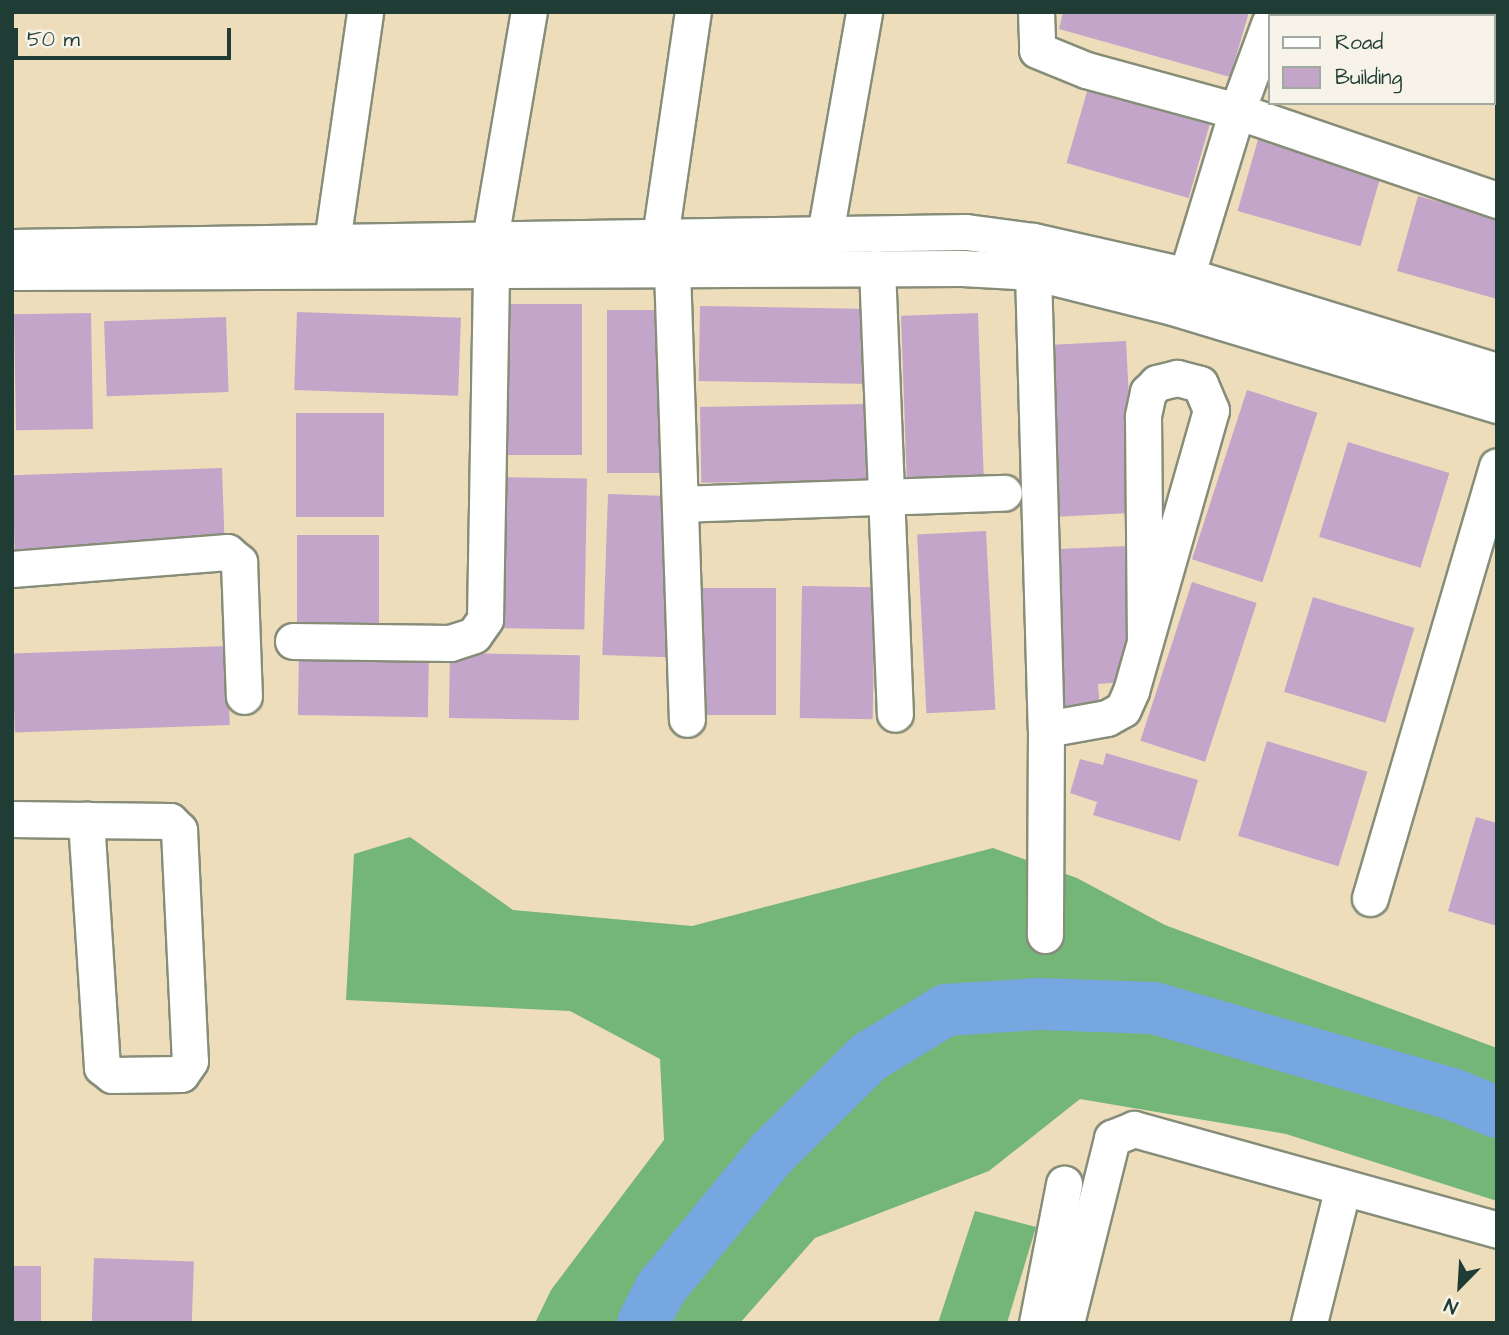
<!DOCTYPE html>
<html>
<head>
<meta charset="utf-8">
<style>
  body { margin:0 }
  #map { position:relative; width:1509px; height:1335px; overflow:hidden; background:#edb; font-family:"Architects Daughter",sans-serif }
  div>[style] { position:absolute }
  .forest>* { inset:0; background:#74b578 }
  .river>* { height:52px; margin:-26px; padding:0 26px; transform-origin:26px; border-radius:26px; background:#77a7e1 }
  .building>* { inset:0; background:#c3a5c9; transform-origin:0 0 }
  .roads { filter:drop-shadow(2px 0 #868d78) drop-shadow(-2px 0 #868d78) drop-shadow(0 2px #868d78) drop-shadow(0 -2px #868d78) }
  .minor>* { height:35px; margin:-17.5px; padding:0 17.5px; transform-origin:17.5px; border-radius:17.5px; background:#fff }
  span { translate:-50% -50%; white-space:nowrap; text-align:center; line-height:1.15; -webkit-text-stroke:7px #f7f3e8; paint-order:stroke }
  .frame { position:absolute; inset:0; border:14px solid #1f3d34; pointer-events:none }
  .legend { position:absolute; left:1268px; top:14px; width:228px; height:91px; box-sizing:border-box; background:#f7f3e8; border:2px solid #a1aaa0; margin:0; padding:9px 12px; list-style:none; font-size:21px; color:#1f3d34 }
  .legend li { display:flex; align-items:center; gap:14px; height:35px }
  .legend b { width:35px; border:2px solid #a1aaa0 }
  .north { position:absolute; left:1425px; top:1251px; width:70px; height:70px; -webkit-text-stroke:5px #f7f3e8; paint-order:stroke; rotate:204deg; font-size:19px; font-weight:700; line-height:28px; text-align:center; color:#1f3d34 }
  .north::after { content:''; display:block; margin:auto; width:24px; height:32px; background:#1f3d34; clip-path:polygon(50% 0,100% 100%,50% 72%,0 100%) }
  .scale { position:absolute; left:14px; top:28px; width:217px; height:32px; box-sizing:border-box; border:4px solid #1f3d34; border-top:0; padding-left:9px; font-size:21px; line-height:24px; white-space:nowrap; color:#1f3d34; -webkit-text-stroke:5px #f7f3e8; paint-order:stroke }
</style>
</head>
<body>
<div id="map">
  <div class="forest">
    <div style="clip-path:polygon(410px 837px,513px 910px,692px 926px,993px 848px,1077px 878px,1165px 925px,1497px 1048px,1497px 1201px,1286px 1134px,1080px 1099px,989px 1171px,815px 1238px,740px 1323px,535px 1323px,551px 1290px,664px 1140px,660px 1059px,570px 1011px,346px 1000px,354px 854px)"></div>
    <div style="clip-path:polygon(975px 1211px,1036px 1227px,1007px 1323px,938px 1323px)"></div>
  </div>
  <div class="river">
    <div style="left:643px;top:1323px;width:39px;rotate:-63deg"></div>
    <div style="left:661px;top:1288px;width:175px;rotate:-50.6deg"></div>
    <div style="left:772px;top:1153px;width:136px;rotate:-44.7deg"></div>
    <div style="left:869px;top:1057px;width:90px;rotate:-31.4deg"></div>
    <div style="left:946px;top:1010px;width:93px;rotate:-3.7deg"></div>
    <div style="left:1039px;top:1004px;width:115px;rotate:2deg"></div>
    <div style="left:1154px;top:1008px;width:310px;rotate:16.1deg"></div>
    <div style="left:1452px;top:1094px;width:48px;rotate:21.8deg"></div>
  </div>
  <div class="building">
    <div style="clip-path:polygon(1063px 12px,1249px 12px,1230px 77px,1059px 29px)"></div>
    <div style="left:1088px;top:88px;width:127px;height:78px;rotate:16deg"></div>
    <div style="left:1259px;top:136px;width:128px;height:78px;rotate:16deg"></div>
    <div style="clip-path:polygon(1418px 196px,1497px 218px,1497px 299px,1397px 271px)"></div>
    <div style="left:498px;top:304px;width:84px;height:151px"></div>
    <div style="left:700px;top:306px;width:171px;height:75px;rotate:1deg"></div>
    <div style="left:607px;top:310px;width:66px;height:163px"></div>
    <div style="left:297px;top:312px;width:164px;height:78px;rotate:2deg"></div>
    <div style="left:91px;top:313px;width:116px;height:77px;rotate:89deg"></div>
    <div style="left:978px;top:313px;width:168px;height:77px;rotate:88deg"></div>
    <div style="left:226px;top:317px;width:75px;height:122px;rotate:88deg"></div>
    <div style="left:1126px;top:341px;width:172px;height:78px;rotate:87deg"></div>
    <div style="left:1247px;top:390px;width:74px;height:178px;rotate:18deg"></div>
    <div style="left:865px;top:404px;width:76px;height:165px;rotate:89deg"></div>
    <div style="left:296px;top:413px;width:88px;height:104px"></div>
    <div style="left:1348px;top:442px;width:106px;height:99px;rotate:17deg"></div>
    <div style="left:222px;top:468px;width:78px;height:210px;rotate:88deg"></div>
    <div style="left:498px;top:477px;width:89px;height:151px;rotate:1deg"></div>
    <div style="left:608px;top:494px;width:66px;height:161px;rotate:2deg"></div>
    <div style="left:986px;top:531px;width:179px;height:69px;rotate:87deg"></div>
    <div style="left:297px;top:535px;width:82px;height:95px"></div>
    <div style="clip-path:polygon(1128px 546px,1133px 656px,1122px 657px,1124px 682px,1098px 684px,1100px 712px,1064px 714px,1057px 549px)"></div>
    <div style="left:1192px;top:582px;width:68px;height:167px;rotate:18deg"></div>
    <div style="left:802px;top:586px;width:73px;height:132px;rotate:1deg"></div>
    <div style="left:702px;top:588px;width:74px;height:127px"></div>
    <div style="left:1313px;top:597px;width:106px;height:99px;rotate:17deg"></div>
    <div style="left:227px;top:646px;width:79px;height:215px;rotate:88deg"></div>
    <div style="left:299px;top:650px;width:130px;height:65px;rotate:1deg"></div>
    <div style="left:450px;top:653px;width:130px;height:65px;rotate:1deg"></div>
    <div style="left:1267px;top:741px;width:105px;height:99px;rotate:17deg"></div>
    <div style="clip-path:polygon(1106px 753px,1198px 780px,1180px 841px,1093px 815px,1097px 802px,1070px 793px,1080px 759px,1103px 765px)"></div>
    <div style="clip-path:polygon(1476px 817px,1497px 823px,1497px 926px,1448px 911px)"></div>
    <div style="left:94px;top:1258px;width:100px;height:65px;rotate:2deg"></div>
    <div style="left:12px;top:1266px;width:29px;height:57px"></div>
  </div>
  <div class="roads">
    <div class="minor">
      <div style="left:1036px;top:12px;width:38px;rotate:88deg"></div>
      <div style="left:1037px;top:50px;width:53px;rotate:22.2deg"></div>
      <div style="left:1086px;top:70px;width:156px;rotate:15.2deg"></div>
      <div style="left:1237px;top:111px;width:275px;rotate:18.9deg"></div>
      <div style="left:1345px;top:12px;width:12px;rotate:20deg"></div>
      <div style="left:1493px;top:56px;width:4px;rotate:14deg"></div>
      <div style="left:825px;top:234px;width:225px;rotate:-80deg"></div>
      <div style="left:660px;top:237px;width:227px;rotate:-81.7deg"></div>
      <div style="left:490px;top:239px;width:230px;rotate:-80.3deg"></div>
      <div style="left:332px;top:242px;width:232px;rotate:-81.8deg"></div>
      <div style="left:12px;top:247px;width:954px;rotate:-0.9deg"></div>
      <div style="left:966px;top:232px;width:68px;rotate:7.7deg"></div>
      <div style="left:1033px;top:241px;width:159px;rotate:12.7deg"></div>
      <div style="left:1188px;top:276px;width:323px;rotate:17.1deg"></div>
      <div style="left:877px;top:268px;width:446px;rotate:87.7deg"></div>
      <div style="left:672px;top:269px;width:450px;rotate:88.1deg"></div>
      <div style="left:12px;top:272px;width:950px;rotate:-0.24deg"></div>
      <div style="left:962px;top:268px;width:71px;rotate:3.2deg"></div>
      <div style="left:1033px;top:272px;width:147px;rotate:14.1deg"></div>
      <div style="left:1176px;top:308px;width:335px;rotate:16.8deg"></div>
      <div style="left:1033px;top:272px;width:457px;rotate:88.4deg"></div>
      <div style="left:1046px;top:729px;width:206px;rotate:90.3deg"></div>
      <div style="left:1180px;top:297px;width:195px;rotate:-73deg"></div>
      <div style="left:1237px;top:111px;width:93px;rotate:-69.8deg"></div>
      <div style="left:681px;top:504px;width:323px;rotate:-2deg"></div>
      <div style="left:12px;top:569px;width:216px;rotate:-4.5deg"></div>
      <div style="left:227px;top:552px;width:16px;rotate:40deg"></div>
      <div style="left:239px;top:562px;width:134px;rotate:87.9deg"></div>
      <div style="left:293px;top:641px;width:157px;rotate:0.7deg"></div>
      <div style="left:450px;top:643px;width:25px;rotate:-18deg"></div>
      <div style="left:474px;top:635px;width:19px;rotate:-55deg"></div>
      <div style="left:485px;top:619px;width:349px;rotate:-89deg"></div>
      <div style="left:1046px;top:729px;width:62px;rotate:-10.2deg"></div>
      <div style="left:1107px;top:718px;width:18px;rotate:-29deg"></div>
      <div style="left:1123px;top:709px;width:20px;rotate:-66deg"></div>
      <div style="left:1131px;top:691px;width:292px;rotate:-74.1deg"></div>
      <div style="left:1211px;top:410px;width:28px;rotate:-113deg"></div>
      <div style="left:1200px;top:384px;width:24px;rotate:-165deg"></div>
      <div style="left:1177px;top:378px;width:21px;rotate:166deg"></div>
      <div style="left:1157px;top:383px;width:13px;rotate:135deg"></div>
      <div style="left:1148px;top:392px;width:25px;rotate:102deg"></div>
      <div style="left:1143px;top:416px;width:224px;rotate:89.5deg"></div>
      <div style="left:12px;top:819px;width:74px;rotate:0.8deg"></div>
      <div style="left:86px;top:820px;width:84px;rotate:0.7deg"></div>
      <div style="left:170px;top:821px;width:13px;rotate:45deg"></div>
      <div style="left:179px;top:830px;width:231px;rotate:87.3deg"></div>
      <div style="left:190px;top:1061px;width:16px;rotate:125deg"></div>
      <div style="left:181px;top:1074px;width:69px;rotate:179.2deg"></div>
      <div style="left:112px;top:1075px;width:13px;rotate:-141deg"></div>
      <div style="left:102px;top:1067px;width:248px;rotate:-93.7deg"></div>
      <div style="left:1370px;top:898px;width:450px;rotate:-73.6deg"></div>
      <div style="left:1037px;top:1323px;width:142px;rotate:-79deg"></div>
      <div style="left:1066px;top:1323px;width:191px;rotate:-76deg"></div>
      <div style="left:1112px;top:1138px;width:24px;rotate:-22deg"></div>
      <div style="left:1134px;top:1129px;width:377px;rotate:15.5deg"></div>
      <div style="left:1309px;top:1323px;width:140px;rotate:-76deg"></div>
    </div>
  </div>
  <div class="frame"></div>
  <ul class="legend">
  <li><b style="height:9px;background:#fff"></b>Road</li>
  <li><b style="height:19px;background:#c3a5c9"></b>Building</li>
  </ul>
  <div class="north">N</div>
  <div class="scale">50 m</div>
</div>
</body>
</html>
